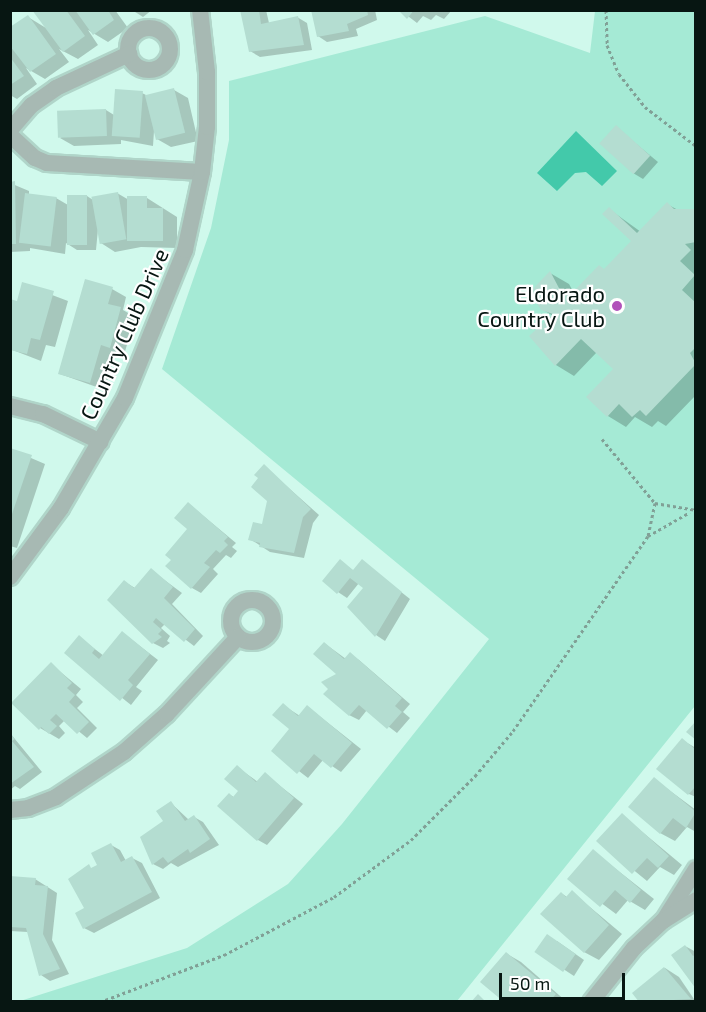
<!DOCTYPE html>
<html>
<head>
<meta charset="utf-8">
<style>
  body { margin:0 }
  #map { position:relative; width:706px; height:1012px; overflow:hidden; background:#d0f9ec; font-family:"Exo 2",sans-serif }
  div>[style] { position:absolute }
  .green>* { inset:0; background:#a5ead5 }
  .water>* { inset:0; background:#43c9aa }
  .shadow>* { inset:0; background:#0003 }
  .building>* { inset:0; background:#b4ddd1; transform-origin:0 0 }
  .path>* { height:3px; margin-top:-1.5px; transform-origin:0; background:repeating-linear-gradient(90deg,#81a096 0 3px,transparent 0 6px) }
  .roads { filter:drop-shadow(2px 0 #b0d5c9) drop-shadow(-2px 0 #b0d5c9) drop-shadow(0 2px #b0d5c9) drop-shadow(0 -2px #b0d5c9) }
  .minor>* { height:16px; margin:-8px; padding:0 8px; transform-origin:8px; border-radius:8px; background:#a7b9b3 }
  .minor>.ring { margin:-8px; padding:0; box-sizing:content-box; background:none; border:16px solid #a7b9b3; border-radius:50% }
  .dots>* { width:16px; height:16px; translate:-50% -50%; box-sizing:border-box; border:3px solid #fff; border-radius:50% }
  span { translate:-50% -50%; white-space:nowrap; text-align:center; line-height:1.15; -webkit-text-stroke:4.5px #fff; paint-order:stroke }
  .poi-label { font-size:22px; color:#071612 }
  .right { translate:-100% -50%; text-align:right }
  .street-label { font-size:22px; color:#071612 }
  .frame { position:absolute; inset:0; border:12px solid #071612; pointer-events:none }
  .scale { position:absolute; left:499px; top:973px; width:126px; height:27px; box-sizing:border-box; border:3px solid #071612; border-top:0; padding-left:8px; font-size:18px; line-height:21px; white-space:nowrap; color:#071612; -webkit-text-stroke:4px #fff; paint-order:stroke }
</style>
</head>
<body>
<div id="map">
  <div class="green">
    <div style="clip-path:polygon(595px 11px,695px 11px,695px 706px,457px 1001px,17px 1002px,187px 948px,288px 884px,342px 824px,489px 639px,162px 369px,211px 228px,229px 140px,229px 81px,485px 16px,590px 53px)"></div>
  </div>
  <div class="water">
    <div style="clip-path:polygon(576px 131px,617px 171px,602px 186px,586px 172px,575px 173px,557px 191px,537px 173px)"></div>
  </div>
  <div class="shadow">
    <div style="clip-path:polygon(36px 10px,115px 10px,128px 28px,108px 42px,88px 30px,98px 45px,78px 59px,59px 49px,69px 62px,45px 79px,26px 68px,37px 84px,17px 99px,10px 95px,10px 47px,15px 50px,28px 17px,46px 28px)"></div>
    <div style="clip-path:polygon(132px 10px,152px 10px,143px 17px)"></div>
    <div style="clip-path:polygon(242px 10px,266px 10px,269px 23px,297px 17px,307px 23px,312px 50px,260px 57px,250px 51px)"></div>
    <div style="clip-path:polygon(313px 10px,375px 10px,377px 20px,356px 29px,358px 36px,327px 42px,318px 36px)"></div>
    <div style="clip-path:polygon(400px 10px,452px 10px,444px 19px,436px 15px,431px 20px,423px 16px,417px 23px)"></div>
    <div style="clip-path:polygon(174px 90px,188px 98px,198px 141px,171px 147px,157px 139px,154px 131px,153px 146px,121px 140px,121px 144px,74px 146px,60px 138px,106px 110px,114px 115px,142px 93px,148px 96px)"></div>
    <div style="clip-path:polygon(616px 127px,658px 162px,643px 179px,633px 173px)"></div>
    <div style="clip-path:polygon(10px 183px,29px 191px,29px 195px,56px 198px,68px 205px,87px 196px,93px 200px,117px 193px,129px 200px,147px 198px,177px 217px,177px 248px,141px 247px,115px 252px,101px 243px,98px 229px,96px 250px,77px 250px,66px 243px,65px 254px,30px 248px,30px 251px,10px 252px)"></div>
    <div style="clip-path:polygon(667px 204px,678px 210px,696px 210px,696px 395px,666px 426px,658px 421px,652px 427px,635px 417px,626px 427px,608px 416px,615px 369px,597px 352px,574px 376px,556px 365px,553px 316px,542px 309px,550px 273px,569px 284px,574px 293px,605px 270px,633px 241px,609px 209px,641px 232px)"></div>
    <div style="clip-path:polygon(23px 284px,68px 301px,55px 347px,46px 345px,41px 361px,10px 349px)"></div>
    <div style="clip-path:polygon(112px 289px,126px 297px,123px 310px,135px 317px,124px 355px,115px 352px,105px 390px,60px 374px)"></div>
    <div style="clip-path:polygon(10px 449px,45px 464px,17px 548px,10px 546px)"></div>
    <div style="clip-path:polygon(264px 466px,319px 515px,313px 523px,304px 558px,270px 552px,250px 539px,263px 526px,269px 500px,260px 478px)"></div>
    <div style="clip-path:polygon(189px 504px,236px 543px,232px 547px,237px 551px,231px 558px,226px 555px,213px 569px,218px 574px,201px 593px,192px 588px,173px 560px,189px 529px)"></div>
    <div style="clip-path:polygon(340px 561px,354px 571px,362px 561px,410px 599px,385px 641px,376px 635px,365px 588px,359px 583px,347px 598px,338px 592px)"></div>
    <div style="clip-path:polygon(151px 570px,182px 593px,172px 604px,203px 636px,194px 646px,165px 624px,161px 628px,170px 636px,167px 641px,170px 643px,163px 648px,153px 643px,125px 582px,135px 588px)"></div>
    <div style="clip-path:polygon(123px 633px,158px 660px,136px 687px,142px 691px,131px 705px,66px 653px,79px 637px,104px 656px)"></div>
    <div style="clip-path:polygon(324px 643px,346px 659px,350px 654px,359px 660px,410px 704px,403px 712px,410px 718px,397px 733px,367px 710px,359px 720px,349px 715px,339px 674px)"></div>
    <div style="clip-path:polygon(51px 664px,81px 689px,76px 695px,83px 702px,77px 708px,97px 728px,87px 738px,65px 720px,59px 726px,65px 733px,59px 739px,40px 728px)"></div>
    <div style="clip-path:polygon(283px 705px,300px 716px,308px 707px,361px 749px,341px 772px,323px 760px,308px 778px,273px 751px,291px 729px)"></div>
    <div style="clip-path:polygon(10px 733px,42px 772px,20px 789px,15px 786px,10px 790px)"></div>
    <div style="clip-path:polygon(682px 740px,696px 748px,696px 797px,689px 794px)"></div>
    <div style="clip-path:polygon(237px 767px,258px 782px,265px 774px,303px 804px,267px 845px,258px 840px,229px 794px,235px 798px,241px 791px)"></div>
    <div style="clip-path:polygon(654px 779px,696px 810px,696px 832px,687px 827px,675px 841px,660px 833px)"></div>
    <div style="clip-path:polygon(171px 803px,189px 820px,194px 817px,203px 822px,219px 845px,178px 867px,171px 863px,163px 869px,153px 864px,142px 837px,165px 821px)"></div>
    <div style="clip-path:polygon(622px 815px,682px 865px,674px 875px,660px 867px,647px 881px,598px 841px)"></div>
    <div style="clip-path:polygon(111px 845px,120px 850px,126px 861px,132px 858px,142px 863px,160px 898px,94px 933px,84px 928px,86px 909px)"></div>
    <div style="clip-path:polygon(593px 851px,654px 899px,645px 910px,628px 900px,616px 914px,569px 879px)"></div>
    <div style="clip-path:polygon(10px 877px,35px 879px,57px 893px,52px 940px,69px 974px,50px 981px,41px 975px,28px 932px,10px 931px)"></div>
    <div style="clip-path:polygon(572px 892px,622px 934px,599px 960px,584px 952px,561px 893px,567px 897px)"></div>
    <div style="clip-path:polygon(557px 941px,584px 960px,574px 976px,537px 952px)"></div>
    <div style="clip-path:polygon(685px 946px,696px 952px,696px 986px)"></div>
    <div style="clip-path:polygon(507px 954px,521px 962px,567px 1002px,506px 1002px)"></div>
    <div style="clip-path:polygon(665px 968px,679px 977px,696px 1002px,640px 1002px)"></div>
  </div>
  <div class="building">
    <div style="clip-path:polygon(32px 10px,66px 10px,85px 36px,63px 52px)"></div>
    <div style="clip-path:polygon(75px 10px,108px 10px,114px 20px,93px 35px)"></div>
    <div style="clip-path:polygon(240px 10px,259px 10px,261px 24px,298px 16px,304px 45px,249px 52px)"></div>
    <div style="clip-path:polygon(311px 10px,367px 10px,368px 15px,347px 24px,349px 31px,317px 37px)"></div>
    <div style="clip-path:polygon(398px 10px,414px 10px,407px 19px)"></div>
    <div style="clip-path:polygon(28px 15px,56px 54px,30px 72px,10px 46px,10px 27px)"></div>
    <div style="clip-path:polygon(10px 57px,24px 76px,10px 85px)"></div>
    <div style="left:174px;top:88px;width:46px;height:30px;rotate:76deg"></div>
    <div style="left:115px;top:89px;width:28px;height:47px;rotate:4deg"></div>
    <div style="left:106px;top:109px;width:27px;height:49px;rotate:88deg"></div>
    <div style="left:616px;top:125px;width:46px;height:25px;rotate:42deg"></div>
    <div style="clip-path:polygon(15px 181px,16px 244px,10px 244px,10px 182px)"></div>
    <div style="left:118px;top:192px;width:48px;height:27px;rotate:80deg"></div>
    <div style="left:25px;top:193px;width:32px;height:50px;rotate:7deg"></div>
    <div style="left:67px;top:195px;width:20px;height:50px"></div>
    <div style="clip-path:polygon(127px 196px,147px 196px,147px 208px,163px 208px,163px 241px,127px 241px)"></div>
    <div style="clip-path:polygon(667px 202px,674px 209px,696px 209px,696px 242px,685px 244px,691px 250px,680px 261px,695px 275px,682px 290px,696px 303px,696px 347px,690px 353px,696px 364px,646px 416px,640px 410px,632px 417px,619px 404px,607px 417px,586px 397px,613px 369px,581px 339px,555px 366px,529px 336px,553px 314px,541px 310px,530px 292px,550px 271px,560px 290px,572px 293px,599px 265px,604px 269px,631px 241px,602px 214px,609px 207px,637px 233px)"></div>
    <div style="clip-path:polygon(85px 279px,113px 287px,108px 304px,121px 307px,110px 348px,101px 345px,90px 383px,58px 374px)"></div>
    <div style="clip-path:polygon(22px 282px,54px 291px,40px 340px,31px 338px,27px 354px,10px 350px,10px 299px,17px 301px)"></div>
    <div style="clip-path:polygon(10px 448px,32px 455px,11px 517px,10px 517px)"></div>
    <div style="clip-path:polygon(264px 464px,311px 509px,303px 517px,294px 553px,259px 547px,260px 543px,248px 540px,253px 522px,262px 524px,267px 501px,251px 487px,258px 478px,254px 475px)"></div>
    <div style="clip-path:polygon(188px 502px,228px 537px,224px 541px,228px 545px,220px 553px,216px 550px,204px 563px,210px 567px,191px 589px,165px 566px,171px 560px,165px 555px,187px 529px,174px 518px)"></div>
    <div style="clip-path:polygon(340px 559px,353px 570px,362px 559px,402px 592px,375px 637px,347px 607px,363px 588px,350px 578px,337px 594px,322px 581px)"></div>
    <div style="clip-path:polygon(151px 568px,173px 587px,164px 598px,195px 629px,184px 642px,156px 618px,153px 622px,162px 630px,158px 634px,162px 637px,152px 644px,107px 600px,124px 580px,134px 588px)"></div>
    <div style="clip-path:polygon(122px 631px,150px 654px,128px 680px,133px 685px,120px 701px,64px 653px,79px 635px,95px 649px,92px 653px,99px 659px)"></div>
    <div style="clip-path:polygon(324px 642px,344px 659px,350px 652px,402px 698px,395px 706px,402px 712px,387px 729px,359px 705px,349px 716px,323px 694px,328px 689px,321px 682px,336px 674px,313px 654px)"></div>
    <div style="clip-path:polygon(51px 662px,72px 683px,67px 688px,75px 695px,69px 702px,89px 722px,77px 734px,56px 714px,50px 720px,57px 726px,49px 734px,41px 727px,39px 730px,11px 703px)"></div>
    <div style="clip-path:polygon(283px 703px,298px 716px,307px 705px,352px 743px,331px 768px,314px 754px,297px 774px,271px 751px,289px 729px,272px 715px)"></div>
    <div style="clip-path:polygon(696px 721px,696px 740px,686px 732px)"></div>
    <div style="clip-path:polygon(10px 733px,15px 739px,12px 741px,34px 767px,10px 784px)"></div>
    <div style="clip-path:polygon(682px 738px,696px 750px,696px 786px,688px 795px,656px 769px)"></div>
    <div style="clip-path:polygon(237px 765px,256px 782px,265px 772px,294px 798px,257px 841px,217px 806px,229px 793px,233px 797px,238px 791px,224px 779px)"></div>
    <div style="clip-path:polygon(654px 777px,696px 812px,686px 828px,673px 818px,660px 834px,628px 807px)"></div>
    <div style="clip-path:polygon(171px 801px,185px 821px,194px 815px,210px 839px,190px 853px,188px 849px,168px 863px,163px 857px,152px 865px,140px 837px,163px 821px,156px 811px)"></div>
    <div style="clip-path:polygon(622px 813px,669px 856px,658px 868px,647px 858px,632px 874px,596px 841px)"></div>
    <div style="clip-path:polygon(111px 843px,121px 862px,132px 856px,152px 892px,83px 929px,75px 913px,84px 908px,68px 879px,89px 864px,91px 868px,97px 865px,91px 853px)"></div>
    <div style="clip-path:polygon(593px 849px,641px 890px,630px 903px,615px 890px,600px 907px,567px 879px)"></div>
    <div style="clip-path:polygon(10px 876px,36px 878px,35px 885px,48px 886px,43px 934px,60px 969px,39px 976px,26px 928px,10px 927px)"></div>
    <div style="clip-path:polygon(572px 890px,609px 925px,584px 953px,540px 914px,561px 892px,566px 897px)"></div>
    <div style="left:547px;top:934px;width:35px;height:22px;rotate:35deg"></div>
    <div style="clip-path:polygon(685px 945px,693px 956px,696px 954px,696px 989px,671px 955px)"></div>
    <div style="clip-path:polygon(506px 952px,556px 994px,549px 1002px,538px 1002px,532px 997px,528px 1002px,504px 1002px,480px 982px)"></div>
    <div style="clip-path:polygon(664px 967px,691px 999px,639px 1002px,632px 993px)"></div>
    <div style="clip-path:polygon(478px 994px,486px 1002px,471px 1002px)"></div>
  </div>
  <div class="path">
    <div style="left:606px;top:10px;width:35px;rotate:88deg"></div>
    <div style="left:607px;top:45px;width:31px;rotate:68deg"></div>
    <div style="left:619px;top:74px;width:42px;rotate:51.8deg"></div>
    <div style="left:645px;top:107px;width:64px;rotate:37.4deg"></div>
    <div style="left:602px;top:439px;width:83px;rotate:50.4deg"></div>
    <div style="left:655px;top:503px;width:34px;rotate:102deg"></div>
    <div style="left:655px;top:503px;width:42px;rotate:9.7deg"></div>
    <div style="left:100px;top:1002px;width:133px;rotate:-20.8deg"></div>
    <div style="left:224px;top:955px;width:124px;rotate:-27.8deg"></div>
    <div style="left:334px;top:897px;width:96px;rotate:-36.5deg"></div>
    <div style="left:411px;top:840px;width:91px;rotate:-45deg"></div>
    <div style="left:475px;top:776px;width:59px;rotate:-49.8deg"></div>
    <div style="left:513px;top:731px;width:237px;rotate:-55.3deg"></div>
    <div style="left:648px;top:536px;width:48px;rotate:-29.7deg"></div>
  </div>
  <div class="roads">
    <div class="minor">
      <div class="ring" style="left:128px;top:28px;width:26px;height:26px"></div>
      <div style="left:10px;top:130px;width:33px;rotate:-49deg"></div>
      <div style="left:32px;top:105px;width:29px;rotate:-35deg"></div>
      <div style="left:56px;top:88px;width:81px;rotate:-25deg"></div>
      <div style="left:10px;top:135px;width:34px;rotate:43deg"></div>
      <div style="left:35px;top:158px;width:13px;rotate:23deg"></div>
      <div style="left:47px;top:163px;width:155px;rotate:3.3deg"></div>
      <div style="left:10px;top:406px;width:34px;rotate:14deg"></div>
      <div style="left:43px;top:414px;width:64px;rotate:25.8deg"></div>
      <div style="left:10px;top:577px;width:86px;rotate:-53.5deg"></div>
      <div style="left:61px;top:508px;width:127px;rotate:-59.8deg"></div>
      <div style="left:125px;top:398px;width:160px;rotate:-67.9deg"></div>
      <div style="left:185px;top:250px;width:80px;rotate:-77.7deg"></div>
      <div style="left:202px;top:172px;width:45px;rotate:-83.7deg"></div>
      <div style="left:207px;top:127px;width:55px;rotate:-90deg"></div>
      <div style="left:207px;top:72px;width:62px;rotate:-96.4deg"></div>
      <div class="ring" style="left:231px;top:600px;width:26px;height:26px"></div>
      <div style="left:10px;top:810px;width:18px;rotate:-6deg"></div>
      <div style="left:28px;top:808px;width:30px;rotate:-21deg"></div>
      <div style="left:56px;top:797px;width:82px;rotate:-33.5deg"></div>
      <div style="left:124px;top:752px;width:57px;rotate:-41.5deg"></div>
      <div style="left:167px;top:714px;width:105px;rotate:-47.3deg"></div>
      <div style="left:664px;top:920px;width:60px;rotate:-57.9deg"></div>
      <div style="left:591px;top:1002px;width:69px;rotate:-51.5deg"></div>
      <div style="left:634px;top:948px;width:40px;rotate:-43deg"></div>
      <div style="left:663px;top:921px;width:39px;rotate:-32deg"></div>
    </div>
  </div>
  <div class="dots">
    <div style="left:617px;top:306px;background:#b151ba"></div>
  </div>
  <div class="poi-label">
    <span class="right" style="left:605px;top:306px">Eldorado<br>Country Club</span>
  </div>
  <div class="street-label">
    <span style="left:124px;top:334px;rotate:-66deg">Country Club Drive</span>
  </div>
  <div class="frame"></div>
  <div class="scale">50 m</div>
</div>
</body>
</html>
